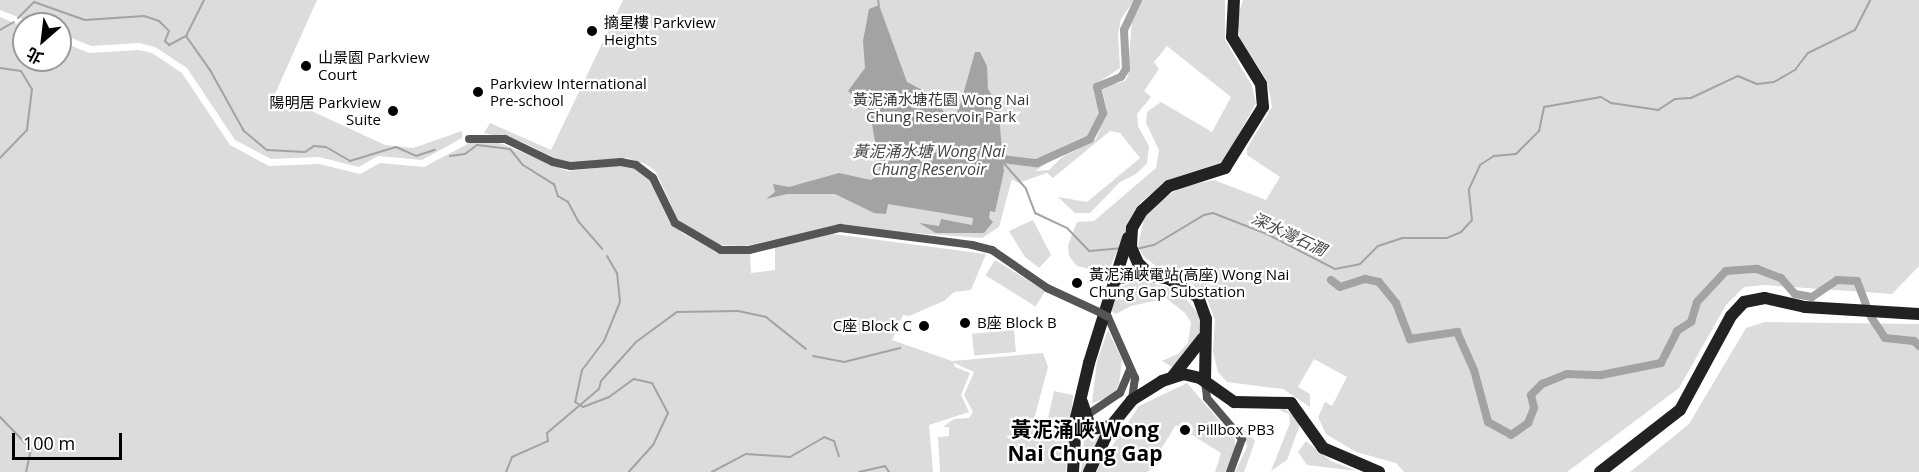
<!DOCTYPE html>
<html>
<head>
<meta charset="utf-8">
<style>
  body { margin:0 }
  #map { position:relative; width:1919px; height:472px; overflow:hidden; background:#fff; font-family:"Open Sans","Noto Sans TC",sans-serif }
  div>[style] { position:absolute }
  .green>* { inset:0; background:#dcdcdc; transform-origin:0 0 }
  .water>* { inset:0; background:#a3a3a3 }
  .stream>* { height:2px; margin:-1px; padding:0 1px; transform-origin:1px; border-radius:1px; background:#a3a3a3 }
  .canal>* { height:8px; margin:-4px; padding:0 4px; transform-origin:4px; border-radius:4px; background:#a3a3a3 }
  .minor>* { height:8px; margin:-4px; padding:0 4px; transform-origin:4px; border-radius:4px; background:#555 }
  .secondary>* { height:12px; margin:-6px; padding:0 6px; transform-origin:6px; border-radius:6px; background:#222 }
  .minor-bridge>* { height:8px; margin:-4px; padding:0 4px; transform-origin:4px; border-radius:4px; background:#555 }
  .dots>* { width:16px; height:16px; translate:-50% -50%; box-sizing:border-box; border:3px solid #fff; border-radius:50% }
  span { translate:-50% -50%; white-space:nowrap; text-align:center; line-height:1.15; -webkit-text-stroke:4.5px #fff; paint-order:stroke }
  .poi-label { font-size:15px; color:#000 }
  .left { translate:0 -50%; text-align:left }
  .right { translate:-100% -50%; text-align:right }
  .park-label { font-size:15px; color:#333 }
  .water-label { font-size:16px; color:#444; font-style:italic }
  .district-label { font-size:21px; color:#000; font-weight:700 }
  .north { position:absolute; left:12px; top:12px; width:60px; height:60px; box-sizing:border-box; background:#fff; border:2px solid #999; border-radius:50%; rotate:208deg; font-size:16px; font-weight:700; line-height:24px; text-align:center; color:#000 }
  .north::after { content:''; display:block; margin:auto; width:21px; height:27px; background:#000; clip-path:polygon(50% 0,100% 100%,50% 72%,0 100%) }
  .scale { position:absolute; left:12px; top:433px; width:110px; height:27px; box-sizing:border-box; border:3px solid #000; border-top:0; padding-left:8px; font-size:18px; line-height:21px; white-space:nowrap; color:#000; -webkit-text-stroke:4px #fff; paint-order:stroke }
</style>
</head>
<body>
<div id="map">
  <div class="green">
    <div style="clip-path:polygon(0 0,317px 0,275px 94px,385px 145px,413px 148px,462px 131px,462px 138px,422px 160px,378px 156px,359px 167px,319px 157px,271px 159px,235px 140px,187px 68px,155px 47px,139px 43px,91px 46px,60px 33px,60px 24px,36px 24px,0 10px)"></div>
    <div style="clip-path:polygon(623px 0,1134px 0,1121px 19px,1118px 34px,1120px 68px,1093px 86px,1099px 111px,1090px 135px,1035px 171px,1049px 170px,1061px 158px,1096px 139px,1107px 112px,1102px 88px,1125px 81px,1128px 76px,1132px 17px,1142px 0,1225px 0,1225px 40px,1252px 86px,1256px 103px,1224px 161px,1166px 181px,1140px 203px,1107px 273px,1077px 266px,1069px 256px,1068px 245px,1077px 222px,1094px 221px,1156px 168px,1159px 150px,1146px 123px,1147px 112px,1161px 102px,1212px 132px,1231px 97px,1167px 46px,1154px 62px,1159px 69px,1144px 91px,1151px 97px,1137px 114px,1138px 126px,1149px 146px,1147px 163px,1136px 174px,1120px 182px,1090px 213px,1075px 213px,1058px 197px,1087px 202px,1140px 158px,1120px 133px,1110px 131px,1053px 178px,1047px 173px,1018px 183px,1012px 179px,999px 227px,982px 238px,833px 227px,745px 246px,719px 245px,687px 228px,677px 218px,656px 172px,646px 164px,627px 158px,568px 164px,522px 142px,484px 133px,490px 123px,551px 150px)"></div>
    <div style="clip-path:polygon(1243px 0,1919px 0,1919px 266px,1892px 294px,1765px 285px,1744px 287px,1726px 305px,1679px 388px,1567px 472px,1404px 472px,1396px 463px,1356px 452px,1326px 434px,1318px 417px,1325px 402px,1332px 406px,1347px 377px,1314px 359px,1298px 387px,1310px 394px,1310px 407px,1283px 389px,1227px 382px,1218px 372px,1213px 352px,1215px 320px,1206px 296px,1185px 278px,1160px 269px,1144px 257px,1138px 246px,1144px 218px,1157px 203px,1181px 187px,1214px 180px,1266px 200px,1280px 177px,1247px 155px,1247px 148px,1272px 107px,1267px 81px,1240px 38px,1237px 18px)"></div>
    <div style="clip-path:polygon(0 17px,24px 27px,24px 60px,60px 60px,60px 41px,89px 53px,138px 50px,152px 53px,182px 73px,230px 145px,269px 166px,319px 164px,360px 174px,380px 163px,424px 167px,473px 141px,495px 141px,567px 171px,627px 165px,650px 177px,671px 222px,682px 233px,717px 252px,750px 254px,751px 273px,775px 270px,775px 246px,833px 234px,986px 254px,971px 290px,954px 292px,944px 301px,909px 316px,903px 315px,892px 340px,952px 361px,1043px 353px,1048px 367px,1033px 423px,1034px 441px,1043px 441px,1054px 391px,1073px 395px,1066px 472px,940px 472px,938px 437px,949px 436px,949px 427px,943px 427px,954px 419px,969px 418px,973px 412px,964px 395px,974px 372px,954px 363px,955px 367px,970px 373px,961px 395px,969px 412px,929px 425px,933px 472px,0 472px)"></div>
    <div style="clip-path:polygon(1033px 220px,1051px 255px,1039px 268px,1025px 257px,1009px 231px)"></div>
    <div style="left:995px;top:260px;width:59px;height:18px;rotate:32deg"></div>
    <div style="clip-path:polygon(1139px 279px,1179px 291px,1202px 318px,1203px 330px,1174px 368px,1162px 361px,1178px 354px,1188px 343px,1191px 322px,1185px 313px,1166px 298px,1131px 306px,1116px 314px,1109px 309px,1119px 288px)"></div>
    <div style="clip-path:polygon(1765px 322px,1919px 324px,1919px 472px,1630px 472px,1689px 424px,1746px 328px)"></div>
    <div style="left:1014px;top:330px;width:22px;height:42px;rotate:85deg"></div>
    <div style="clip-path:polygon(1108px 330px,1122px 360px,1119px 384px,1113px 396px,1092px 403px,1097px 361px)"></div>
    <div style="clip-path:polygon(1187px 383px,1235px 439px,1235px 448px,1225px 472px,1215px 472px,1221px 453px,1176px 425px,1156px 457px,1162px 461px,1147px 472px,1095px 472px,1139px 406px)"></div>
    <div style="clip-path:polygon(1285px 409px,1299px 421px,1299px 427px,1287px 460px,1271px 471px,1290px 423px,1289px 414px,1279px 410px)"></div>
    <div style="clip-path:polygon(1235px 423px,1248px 433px,1255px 441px,1244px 472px,1235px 472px,1247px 447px,1245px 435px)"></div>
    <div style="clip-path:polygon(1085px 428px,1104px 436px,1086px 472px,1081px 472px)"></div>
    <div style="clip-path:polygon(1306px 441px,1331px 461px,1357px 471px,1307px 465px,1298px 452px)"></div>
  </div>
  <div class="water">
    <div style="clip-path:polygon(879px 5px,907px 82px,930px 94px,945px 113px,954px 114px,959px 109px,975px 52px,980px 52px,987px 66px,988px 89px,998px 105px,1004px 171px,995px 212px,990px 211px,989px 218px,993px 222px,984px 233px,936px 233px,919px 223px,939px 226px,941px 219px,972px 225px,973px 218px,888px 204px,886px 214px,874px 213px,835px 194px,787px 194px,766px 199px,775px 192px,773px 184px,789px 187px,839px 173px,871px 180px,880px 174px,870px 111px,848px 91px,865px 68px,863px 41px,869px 9px)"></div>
  </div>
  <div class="stream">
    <div style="left:878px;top:0;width:5px;rotate:79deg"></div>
    <div style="left:18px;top:18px;width:23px;rotate:-45deg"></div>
    <div style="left:34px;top:2px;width:54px;rotate:19.4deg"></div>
    <div style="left:85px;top:20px;width:59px;rotate:-3.9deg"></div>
    <div style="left:144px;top:16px;width:16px;rotate:18deg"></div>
    <div style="left:159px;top:21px;width:14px;rotate:45deg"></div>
    <div style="left:169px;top:31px;width:11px;rotate:112deg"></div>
    <div style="left:165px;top:41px;width:6px;rotate:45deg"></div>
    <div style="left:169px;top:45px;width:19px;rotate:-28deg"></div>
    <div style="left:186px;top:36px;width:42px;rotate:54.8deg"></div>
    <div style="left:210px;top:70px;width:70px;rotate:60.9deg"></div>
    <div style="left:244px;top:131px;width:30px;rotate:40deg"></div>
    <div style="left:267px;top:150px;width:38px;rotate:3deg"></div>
    <div style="left:305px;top:152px;width:11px;rotate:-34deg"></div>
    <div style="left:314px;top:146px;width:12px;rotate:5deg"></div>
    <div style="left:326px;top:147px;width:28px;rotate:30deg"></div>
    <div style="left:350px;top:161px;width:48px;rotate:-16.9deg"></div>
    <div style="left:396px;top:147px;width:22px;rotate:24deg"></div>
    <div style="left:416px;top:156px;width:20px;rotate:-18deg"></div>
    <div style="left:0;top:30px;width:16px;rotate:-30deg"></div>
    <div style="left:186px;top:36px;width:40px;rotate:-63.4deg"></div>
    <div style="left:0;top:68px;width:21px;rotate:8deg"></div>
    <div style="left:21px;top:71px;width:21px;rotate:59deg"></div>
    <div style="left:32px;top:89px;width:41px;rotate:97deg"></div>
    <div style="left:27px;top:130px;width:39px;rotate:134deg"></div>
    <div style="left:450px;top:156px;width:15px;rotate:-8deg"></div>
    <div style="left:465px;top:154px;width:15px;rotate:-37deg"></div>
    <div style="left:477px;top:145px;width:33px;rotate:7deg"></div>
    <div style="left:510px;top:149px;width:21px;rotate:51deg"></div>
    <div style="left:523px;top:165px;width:36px;rotate:32deg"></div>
    <div style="left:554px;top:184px;width:13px;rotate:72deg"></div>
    <div style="left:558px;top:196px;width:12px;rotate:31deg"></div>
    <div style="left:568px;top:202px;width:21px;rotate:62deg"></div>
    <div style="left:578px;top:221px;width:37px;rotate:49deg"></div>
    <div style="left:1002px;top:161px;width:37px;rotate:49deg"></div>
    <div style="left:1026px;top:189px;width:26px;rotate:69deg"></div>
    <div style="left:1035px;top:213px;width:35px;rotate:25deg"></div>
    <div style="left:1067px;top:228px;width:32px;rotate:46deg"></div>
    <div style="left:1089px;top:251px;width:32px;rotate:-5deg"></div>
    <div style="left:1136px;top:249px;width:18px;rotate:-13deg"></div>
    <div style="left:1154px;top:245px;width:58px;rotate:-31deg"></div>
    <div style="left:1204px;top:215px;width:9px;rotate:-13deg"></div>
    <div style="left:1213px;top:213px;width:60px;rotate:21.4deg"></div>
    <div style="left:1269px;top:235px;width:74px;rotate:27.3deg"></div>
    <div style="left:1335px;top:269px;width:25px;rotate:-11deg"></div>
    <div style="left:1360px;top:264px;width:25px;rotate:-45deg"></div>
    <div style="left:1378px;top:246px;width:25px;rotate:-18deg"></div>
    <div style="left:1402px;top:238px;width:45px"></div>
    <div style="left:1447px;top:238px;width:15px;rotate:-23deg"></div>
    <div style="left:1461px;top:232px;width:16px;rotate:-47deg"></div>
    <div style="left:1472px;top:220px;width:31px;rotate:-96deg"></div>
    <div style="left:1469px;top:189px;width:26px;rotate:-65deg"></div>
    <div style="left:1480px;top:165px;width:17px;rotate:-33deg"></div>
    <div style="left:1494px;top:156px;width:22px;rotate:-5deg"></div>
    <div style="left:1516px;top:154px;width:33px;rotate:-45deg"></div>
    <div style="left:1539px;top:131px;width:25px;rotate:-78deg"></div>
    <div style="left:1544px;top:107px;width:58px;rotate:-10deg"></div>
    <div style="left:1601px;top:97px;width:12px;rotate:31deg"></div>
    <div style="left:1611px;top:103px;width:48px;rotate:8.5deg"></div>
    <div style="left:1658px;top:110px;width:20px;rotate:-33deg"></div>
    <div style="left:1675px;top:99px;width:16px;rotate:-4deg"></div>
    <div style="left:1691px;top:98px;width:52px;rotate:-25.1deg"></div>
    <div style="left:1738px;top:76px;width:21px;rotate:23deg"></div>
    <div style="left:1757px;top:84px;width:17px;rotate:-7deg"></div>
    <div style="left:1774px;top:82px;width:24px;rotate:-30deg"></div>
    <div style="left:1795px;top:70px;width:21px;rotate:-53deg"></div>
    <div style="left:1808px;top:53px;width:52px;rotate:-26.1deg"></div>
    <div style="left:1855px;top:30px;width:34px;rotate:-63deg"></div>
    <div style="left:607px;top:256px;width:20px;rotate:60deg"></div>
    <div style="left:617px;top:273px;width:29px;rotate:84deg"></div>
    <div style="left:620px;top:302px;width:42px;rotate:112.3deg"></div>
    <div style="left:604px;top:341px;width:36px;rotate:127deg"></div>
    <div style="left:582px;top:370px;width:33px;rotate:102deg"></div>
    <div style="left:575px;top:402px;width:9px;rotate:32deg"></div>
    <div style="left:583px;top:407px;width:28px;rotate:-21deg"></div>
    <div style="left:609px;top:397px;width:31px;rotate:-36deg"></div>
    <div style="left:634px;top:379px;width:18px;rotate:13deg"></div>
    <div style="left:652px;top:383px;width:34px;rotate:62deg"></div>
    <div style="left:668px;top:413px;width:35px;rotate:115deg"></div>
    <div style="left:653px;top:445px;width:36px;rotate:132deg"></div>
    <div style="left:813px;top:356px;width:32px;rotate:11deg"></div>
    <div style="left:844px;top:362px;width:58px;rotate:-14deg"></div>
    <div style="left:0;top:417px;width:45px;rotate:45.9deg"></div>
    <div style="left:31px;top:449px;width:24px;rotate:102deg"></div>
    <div style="left:506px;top:472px;width:16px;rotate:-68deg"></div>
    <div style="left:512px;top:457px;width:39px;rotate:-24deg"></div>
    <div style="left:548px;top:441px;width:8px;rotate:-97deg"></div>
    <div style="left:547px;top:433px;width:68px;rotate:-40.2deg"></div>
    <div style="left:599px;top:389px;width:8px;rotate:-76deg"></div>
    <div style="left:601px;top:381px;width:52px;rotate:-48.1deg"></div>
    <div style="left:636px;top:342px;width:51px;rotate:-36.2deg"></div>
    <div style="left:677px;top:312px;width:61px;rotate:-0.9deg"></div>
    <div style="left:738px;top:311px;width:29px;rotate:12deg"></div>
    <div style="left:766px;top:317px;width:51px;rotate:38.7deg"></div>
    <div style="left:712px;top:472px;width:38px;rotate:-28deg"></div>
    <div style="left:746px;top:454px;width:44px;rotate:3.9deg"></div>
    <div style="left:790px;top:457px;width:39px;rotate:-30deg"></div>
    <div style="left:824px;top:437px;width:11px;rotate:22deg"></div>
    <div style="left:834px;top:441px;width:16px;rotate:72deg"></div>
    <div style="left:859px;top:472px;width:27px;rotate:-13deg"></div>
    <div style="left:885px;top:466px;width:7px;rotate:56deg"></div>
  </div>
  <div class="canal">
    <div style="left:1002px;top:159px;width:35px;rotate:7deg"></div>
    <div style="left:1037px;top:163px;width:58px;rotate:-24.4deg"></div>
    <div style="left:1090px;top:139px;width:29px;rotate:-63deg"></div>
    <div style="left:1103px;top:113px;width:27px;rotate:-103deg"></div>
    <div style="left:1097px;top:87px;width:26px;rotate:-23deg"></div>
    <div style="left:1121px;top:77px;width:9px;rotate:-58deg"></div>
    <div style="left:1126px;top:69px;width:39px;rotate:-93deg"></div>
    <div style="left:1124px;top:30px;width:33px;rotate:-65deg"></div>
    <div style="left:1331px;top:280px;width:11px;rotate:38deg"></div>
    <div style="left:1340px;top:287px;width:26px;rotate:-18deg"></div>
    <div style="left:1365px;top:279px;width:14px;rotate:12deg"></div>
    <div style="left:1379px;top:282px;width:27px;rotate:51deg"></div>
    <div style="left:1396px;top:303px;width:39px;rotate:69deg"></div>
    <div style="left:1410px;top:339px;width:48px;rotate:-8.5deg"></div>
    <div style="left:1457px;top:332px;width:42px;rotate:65.9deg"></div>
    <div style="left:1474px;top:370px;width:54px;rotate:74.9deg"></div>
    <div style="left:1488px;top:422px;width:26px;rotate:29deg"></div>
    <div style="left:1511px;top:435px;width:21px;rotate:-35deg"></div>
    <div style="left:1528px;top:423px;width:16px;rotate:-68deg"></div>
    <div style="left:1534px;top:408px;width:13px;rotate:-103deg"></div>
    <div style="left:1531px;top:395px;width:16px;rotate:-45deg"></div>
    <div style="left:1542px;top:384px;width:27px;rotate:-22deg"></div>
    <div style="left:1567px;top:374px;width:34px;rotate:2deg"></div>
    <div style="left:1601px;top:375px;width:61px;rotate:-11.3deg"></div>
    <div style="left:1661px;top:363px;width:36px;rotate:-63deg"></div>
    <div style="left:1677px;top:331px;width:17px;rotate:-33deg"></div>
    <div style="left:1691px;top:322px;width:21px;rotate:-73deg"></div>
    <div style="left:1697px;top:302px;width:42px;rotate:-46.9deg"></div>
    <div style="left:1726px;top:271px;width:31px;rotate:-4deg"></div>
    <div style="left:1757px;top:269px;width:26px;rotate:21deg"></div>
    <div style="left:1781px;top:278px;width:21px;rotate:49deg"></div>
    <div style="left:1795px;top:294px;width:17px;rotate:10deg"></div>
    <div style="left:1812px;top:297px;width:30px;rotate:-34deg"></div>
    <div style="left:1837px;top:280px;width:20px;rotate:3deg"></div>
    <div style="left:1857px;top:281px;width:25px;rotate:69deg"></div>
    <div style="left:1871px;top:317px;width:25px;rotate:56deg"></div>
    <div style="left:1885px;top:338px;width:29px;rotate:6deg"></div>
    <div style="left:1914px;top:341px;width:7px;rotate:45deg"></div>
  </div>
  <div class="minor">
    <div style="left:469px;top:139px;width:36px"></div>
    <div style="left:505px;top:139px;width:53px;rotate:25.6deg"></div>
    <div style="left:553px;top:162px;width:18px;rotate:13deg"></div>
    <div style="left:571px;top:166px;width:50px;rotate:-4.6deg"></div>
    <div style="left:621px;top:162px;width:15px;rotate:11deg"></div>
    <div style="left:636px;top:165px;width:21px;rotate:37deg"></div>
    <div style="left:653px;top:178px;width:50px;rotate:63.9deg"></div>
    <div style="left:675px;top:223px;width:53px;rotate:30.4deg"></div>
    <div style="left:721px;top:250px;width:28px"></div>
    <div style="left:749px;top:250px;width:94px;rotate:-13.6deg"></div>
    <div style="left:840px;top:228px;width:133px;rotate:7.3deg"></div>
    <div style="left:972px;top:245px;width:21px;rotate:14deg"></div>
    <div style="left:992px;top:250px;width:67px;rotate:34.6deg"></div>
    <div style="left:1047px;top:288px;width:57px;rotate:24.8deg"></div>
    <div style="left:1108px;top:317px;width:67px;rotate:66.1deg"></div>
    <div style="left:1135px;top:378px;width:21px;rotate:98deg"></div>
    <div style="left:1205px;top:381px;width:17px;rotate:83deg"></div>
    <div style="left:1207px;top:398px;width:54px;rotate:49.5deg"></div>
    <div style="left:1242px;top:439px;width:35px;rotate:110deg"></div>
    <div style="left:1077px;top:430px;width:21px;rotate:-53deg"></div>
    <div style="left:1090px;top:413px;width:36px;rotate:-34deg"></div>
    <div style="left:1120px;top:393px;width:26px;rotate:-67deg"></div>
  </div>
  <div class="secondary">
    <div style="left:1151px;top:276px;width:18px;rotate:-135deg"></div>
    <div style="left:1138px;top:263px;width:17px;rotate:-114deg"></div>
    <div style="left:1131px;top:247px;width:19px;rotate:-87deg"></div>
    <div style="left:1132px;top:228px;width:20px;rotate:-60deg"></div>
    <div style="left:1142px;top:211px;width:37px;rotate:-43deg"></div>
    <div style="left:1169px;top:186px;width:59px;rotate:-17.8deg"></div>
    <div style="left:1225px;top:168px;width:72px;rotate:-58.1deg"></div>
    <div style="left:1263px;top:107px;width:23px;rotate:-95deg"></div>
    <div style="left:1261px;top:84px;width:55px;rotate:-121.7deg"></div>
    <div style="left:1232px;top:37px;width:37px;rotate:-87deg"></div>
    <div style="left:1117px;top:279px;width:23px;rotate:-13deg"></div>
    <div style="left:1139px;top:274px;width:30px;rotate:9deg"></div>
    <div style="left:1169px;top:279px;width:34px;rotate:32deg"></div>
    <div style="left:1198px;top:297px;width:23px;rotate:70deg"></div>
    <div style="left:1206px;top:319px;width:62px;rotate:90.9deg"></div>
    <div style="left:1173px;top:376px;width:48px;rotate:-51.7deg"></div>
    <div style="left:1082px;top:402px;width:23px;rotate:72deg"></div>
    <div style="left:1089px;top:424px;width:9px;rotate:27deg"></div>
    <div style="left:1097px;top:428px;width:14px;rotate:-8deg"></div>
    <div style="left:1073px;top:472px;width:54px;rotate:-86.8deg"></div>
    <div style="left:1076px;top:418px;width:57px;rotate:-76.7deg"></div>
    <div style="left:1089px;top:363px;width:131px;rotate:-72.7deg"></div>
    <div style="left:1089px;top:472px;width:51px;rotate:-64.4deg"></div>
    <div style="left:1111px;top:426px;width:33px;rotate:-51deg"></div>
    <div style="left:1132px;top:400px;width:36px;rotate:-32deg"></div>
    <div style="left:1162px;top:381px;width:22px;rotate:-18deg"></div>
    <div style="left:1183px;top:374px;width:17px;rotate:13deg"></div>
    <div style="left:1200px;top:378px;width:42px;rotate:35.2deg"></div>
    <div style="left:1234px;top:402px;width:57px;rotate:1deg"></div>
    <div style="left:1291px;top:403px;width:55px;rotate:54.6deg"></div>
    <div style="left:1323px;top:448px;width:61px;rotate:23.2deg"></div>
    <div style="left:1600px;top:472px;width:101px;rotate:-37.8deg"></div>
    <div style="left:1680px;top:410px;width:107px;rotate:-61.5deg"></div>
    <div style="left:1731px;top:316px;width:19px;rotate:-47deg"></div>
    <div style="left:1744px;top:302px;width:21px;rotate:-11deg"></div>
    <div style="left:1765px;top:298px;width:41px;rotate:12.7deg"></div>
    <div style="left:1805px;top:307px;width:114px;rotate:3.5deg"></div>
  </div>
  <div class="minor-bridge">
    <div style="left:1099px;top:312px;width:10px;rotate:29deg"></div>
  </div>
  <div class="dots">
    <div style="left:592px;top:31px;background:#000"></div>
    <div style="left:306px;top:66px;background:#000"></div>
    <div style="left:478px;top:92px;background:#000"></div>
    <div style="left:393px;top:111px;background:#000"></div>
    <div style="left:1077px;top:283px;background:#000"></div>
    <div style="left:965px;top:323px;background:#000"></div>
    <div style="left:924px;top:326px;background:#000"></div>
    <div style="left:1185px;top:430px;background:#000"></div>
  </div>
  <div class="poi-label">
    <span class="left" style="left:604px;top:31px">摘星樓 Parkview<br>Heights</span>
    <span class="left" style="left:318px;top:66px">山景園 Parkview<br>Court</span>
    <span class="left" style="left:490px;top:92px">Parkview International<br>Pre-school</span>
    <span class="right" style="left:381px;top:111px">陽明居 Parkview<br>Suite</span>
    <span class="left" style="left:1089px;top:283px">黃泥涌峽電站(高座) Wong Nai<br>Chung Gap Substation</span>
    <span class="left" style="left:977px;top:323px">B座 Block B</span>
    <span class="right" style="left:912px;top:326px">C座 Block C</span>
    <span class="left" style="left:1197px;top:430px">Pillbox PB3</span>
  </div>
  <div class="park-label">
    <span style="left:941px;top:108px">黃泥涌水塘花園 Wong Nai<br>Chung Reservoir Park</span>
  </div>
  <div class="water-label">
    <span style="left:929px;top:160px">黃泥涌水塘 Wong Nai<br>Chung Reservoir</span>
    <span style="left:1289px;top:234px;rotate:25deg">深水灣石澗</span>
  </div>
  <div class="district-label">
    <span style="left:1085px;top:441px">黃泥涌峽 Wong<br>Nai Chung Gap</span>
  </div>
  <div class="north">北</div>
  <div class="scale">100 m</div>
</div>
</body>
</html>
